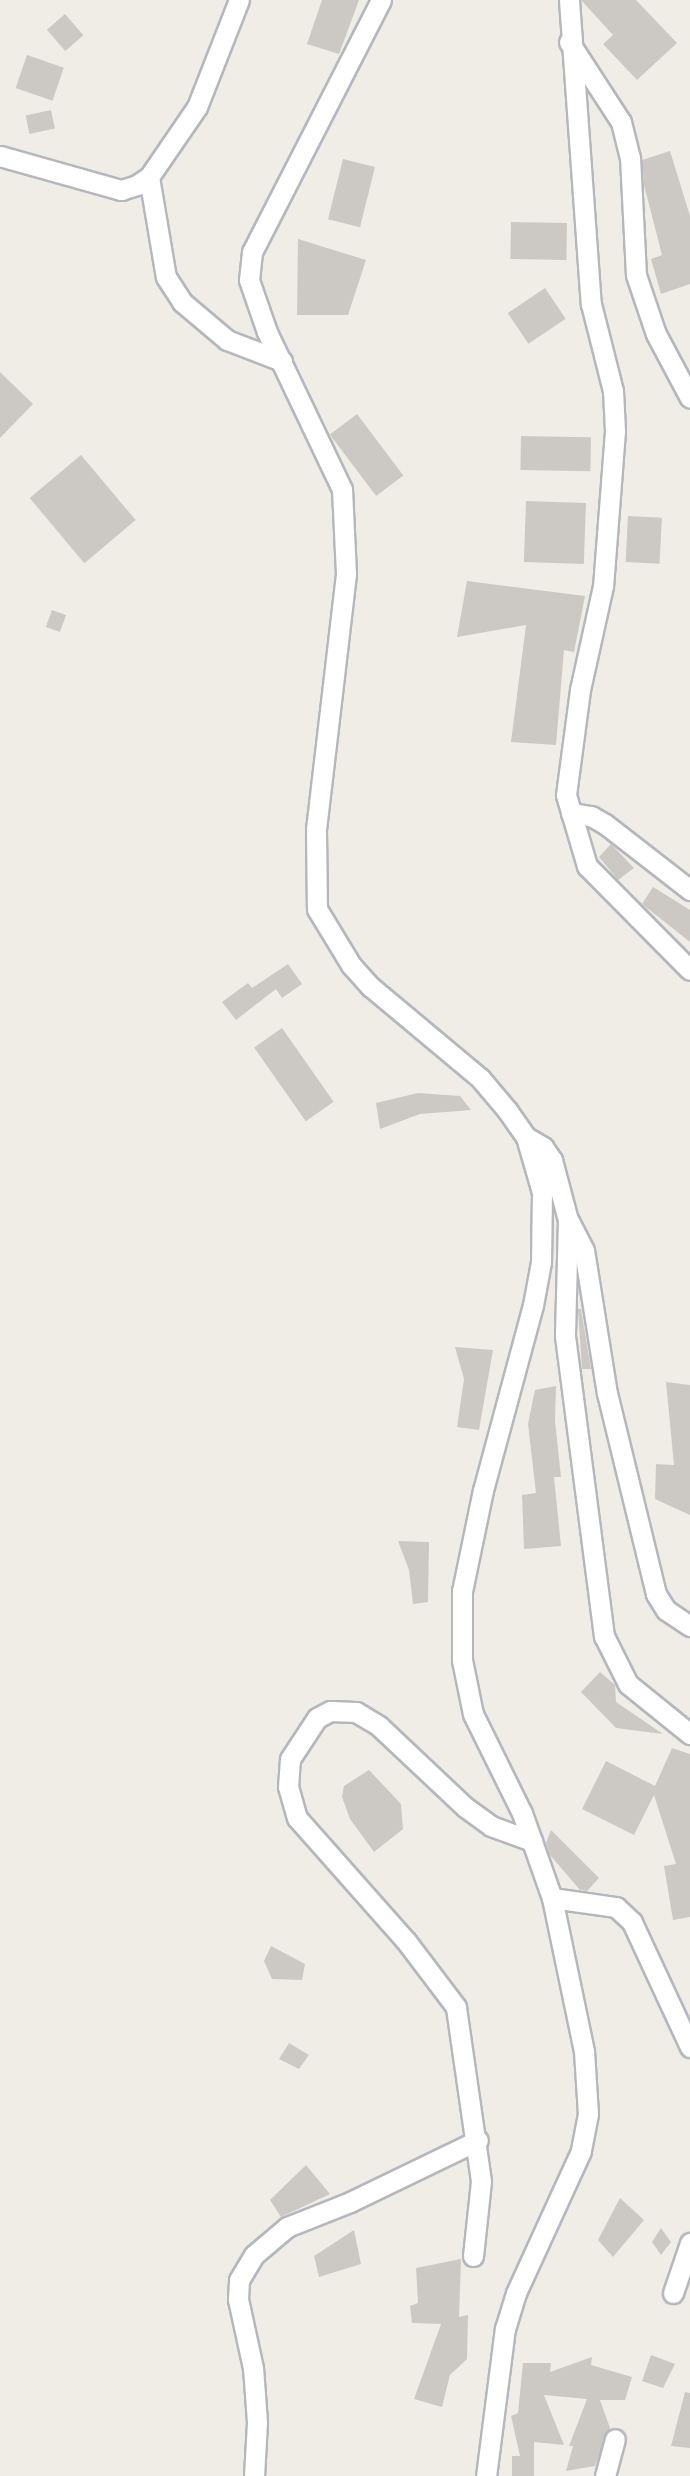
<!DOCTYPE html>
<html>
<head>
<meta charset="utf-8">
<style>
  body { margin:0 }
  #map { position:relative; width:690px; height:2476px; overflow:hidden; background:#f0ede7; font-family:"IBM Plex Sans",sans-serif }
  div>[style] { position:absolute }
  .building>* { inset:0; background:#ccc8c4; transform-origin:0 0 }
  .roads { filter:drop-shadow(2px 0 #b4b7bb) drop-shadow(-2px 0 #b4b7bb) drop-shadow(0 2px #b4b7bb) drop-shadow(0 -2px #b4b7bb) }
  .minor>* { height:19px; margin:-9.5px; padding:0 9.5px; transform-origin:9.5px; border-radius:9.5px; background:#fff }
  span { translate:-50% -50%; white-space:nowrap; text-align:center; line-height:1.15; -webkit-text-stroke:6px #fff; paint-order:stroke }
</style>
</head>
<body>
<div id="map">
  <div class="building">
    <div style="clip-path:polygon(322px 0,359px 0,339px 54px,307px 44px)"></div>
    <div style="clip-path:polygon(581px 0,636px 0,677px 43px,637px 80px,603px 44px,613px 35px)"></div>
    <div style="left:65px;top:14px;width:28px;height:24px;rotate:49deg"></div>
    <div style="left:27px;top:55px;width:39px;height:35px;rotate:19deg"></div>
    <div style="left:51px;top:110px;width:19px;height:26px;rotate:78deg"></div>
    <div style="clip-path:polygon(670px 151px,690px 216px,690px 284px,661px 294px,651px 259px,662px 255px,644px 185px,642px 160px)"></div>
    <div style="left:343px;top:159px;width:33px;height:62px;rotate:14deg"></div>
    <div style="left:511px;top:222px;width:56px;height:37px;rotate:1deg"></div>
    <div style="clip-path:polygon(298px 239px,366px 260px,348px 315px,297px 315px)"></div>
    <div style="left:545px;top:288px;width:37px;height:45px;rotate:56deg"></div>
    <div style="clip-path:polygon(0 372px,33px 404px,0 438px)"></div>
    <div style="left:357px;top:414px;width:77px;height:34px;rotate:53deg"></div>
    <div style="left:521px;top:436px;width:70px;height:34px;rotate:1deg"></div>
    <div style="left:81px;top:455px;width:85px;height:67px;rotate:50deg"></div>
    <div style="left:526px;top:501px;width:60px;height:61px;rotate:2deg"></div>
    <div style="left:628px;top:516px;width:34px;height:46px;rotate:3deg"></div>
    <div style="clip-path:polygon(467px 581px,585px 596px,574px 652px,564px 650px,556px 745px,511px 742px,526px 625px,457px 637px)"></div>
    <div style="left:52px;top:610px;width:15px;height:18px;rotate:20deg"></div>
    <div style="clip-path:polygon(611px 844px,634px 868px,618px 880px,599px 857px)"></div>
    <div style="clip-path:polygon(653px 887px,690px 910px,690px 942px,642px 904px)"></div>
    <div style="clip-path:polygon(288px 964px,302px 984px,282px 998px,276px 989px,236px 1020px,222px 1002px,248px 983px,252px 988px)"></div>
    <div style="left:282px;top:1028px;width:90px;height:34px;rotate:55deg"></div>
    <div style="clip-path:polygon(418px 1093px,460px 1096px,471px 1110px,420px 1114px,380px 1129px,376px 1103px)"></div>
    <div style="clip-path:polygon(578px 1309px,581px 1309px,591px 1369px,582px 1369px)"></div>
    <div style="clip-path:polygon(455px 1347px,493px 1350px,479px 1430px,457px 1427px,464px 1379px)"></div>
    <div style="clip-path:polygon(666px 1382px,690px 1385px,690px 1515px,655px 1499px,656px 1464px,674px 1465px)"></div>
    <div style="clip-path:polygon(556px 1386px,555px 1421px,561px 1477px,554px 1477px,561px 1546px,524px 1549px,522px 1495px,536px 1493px,528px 1424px,535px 1390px)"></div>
    <div style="clip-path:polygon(398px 1541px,429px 1542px,428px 1602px,413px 1604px,409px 1570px)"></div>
    <div style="clip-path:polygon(600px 1672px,615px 1685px,616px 1702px,663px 1734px,616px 1728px,581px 1692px)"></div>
    <div style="clip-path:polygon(672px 1748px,690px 1754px,690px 1917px,673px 1920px,664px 1866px,676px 1864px,654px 1795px,634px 1835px,582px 1809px,606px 1761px,655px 1786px)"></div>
    <div style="clip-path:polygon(369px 1770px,401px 1804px,403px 1829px,374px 1852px,350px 1819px,342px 1797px,344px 1786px)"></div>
    <div style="clip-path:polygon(551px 1830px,599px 1878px,587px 1891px,580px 1890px,550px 1855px,546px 1843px)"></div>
    <div style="clip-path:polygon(271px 1946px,305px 1964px,302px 1980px,272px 1979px,264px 1961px)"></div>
    <div style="clip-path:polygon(289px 2043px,309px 2055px,299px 2069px,279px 2059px)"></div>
    <div style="clip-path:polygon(306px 2165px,330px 2194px,281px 2217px,270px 2200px)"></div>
    <div style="clip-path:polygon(620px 2198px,644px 2220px,613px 2257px,598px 2240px)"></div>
    <div style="clip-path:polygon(661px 2228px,671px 2242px,661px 2255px,652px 2242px)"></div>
    <div style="clip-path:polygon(354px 2230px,361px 2264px,319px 2277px,314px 2256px)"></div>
    <div style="clip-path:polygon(461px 2259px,459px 2317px,468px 2315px,467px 2359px,450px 2375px,442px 2407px,414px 2399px,441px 2324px,412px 2323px,410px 2306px,418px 2303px,416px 2268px)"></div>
    <div style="clip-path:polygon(651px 2355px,675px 2364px,663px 2388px,642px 2381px)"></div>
    <div style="clip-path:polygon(592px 2357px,591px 2365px,632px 2377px,625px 2400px,600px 2400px,610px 2428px,595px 2466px,566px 2471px,573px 2446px,569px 2446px,587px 2399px,544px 2395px,564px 2445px,534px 2442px,534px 2476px,512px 2476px,512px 2456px,520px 2456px,511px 2416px,518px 2413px,523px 2363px,551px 2363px,550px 2372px)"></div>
    <div style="clip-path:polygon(685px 2392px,690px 2393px,690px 2448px,671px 2446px)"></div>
  </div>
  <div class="roads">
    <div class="minor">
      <div style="left:381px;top:0;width:283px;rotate:117.1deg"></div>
      <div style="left:252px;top:252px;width:28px;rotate:96deg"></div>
      <div style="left:249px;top:280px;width:55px;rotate:70.9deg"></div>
      <div style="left:267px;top:332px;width:174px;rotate:64.5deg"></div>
      <div style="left:342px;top:489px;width:85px;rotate:87.3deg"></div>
      <div style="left:346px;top:574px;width:258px;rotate:96.7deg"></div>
      <div style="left:316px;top:830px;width:79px;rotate:89.3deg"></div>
      <div style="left:317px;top:909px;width:66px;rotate:58.7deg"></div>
      <div style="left:351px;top:965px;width:30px;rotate:48deg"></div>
      <div style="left:371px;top:987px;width:142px;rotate:39.9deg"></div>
      <div style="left:480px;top:1078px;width:42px;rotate:49.8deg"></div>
      <div style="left:507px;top:1110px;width:33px;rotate:55deg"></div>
      <div style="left:526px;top:1137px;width:57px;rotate:73.8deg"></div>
      <div style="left:542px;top:1192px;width:70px;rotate:90.8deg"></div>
      <div style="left:541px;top:1262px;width:44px;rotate:100.5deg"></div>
      <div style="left:533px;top:1305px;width:192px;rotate:105.1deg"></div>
      <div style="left:483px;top:1490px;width:103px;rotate:101.7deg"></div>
      <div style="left:462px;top:1591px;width:69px;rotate:90deg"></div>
      <div style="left:462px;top:1660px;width:55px;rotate:78.5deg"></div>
      <div style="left:473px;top:1714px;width:110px;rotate:63.7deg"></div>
      <div style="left:522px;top:1813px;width:90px;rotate:70.6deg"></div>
      <div style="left:552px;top:1898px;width:156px;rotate:78.2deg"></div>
      <div style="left:584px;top:2051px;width:63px;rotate:86.4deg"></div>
      <div style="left:588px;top:2114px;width:38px;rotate:101deg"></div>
      <div style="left:581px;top:2151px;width:156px;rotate:114.6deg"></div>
      <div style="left:516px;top:2293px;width:37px;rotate:107deg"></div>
      <div style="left:505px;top:2328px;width:149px;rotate:97.3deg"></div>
      <div style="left:569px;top:0;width:305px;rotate:85.9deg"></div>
      <div style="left:591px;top:304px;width:90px;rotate:75.8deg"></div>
      <div style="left:613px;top:391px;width:40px;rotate:87.1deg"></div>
      <div style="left:615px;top:431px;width:155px;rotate:94.4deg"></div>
      <div style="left:603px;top:586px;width:107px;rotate:102.5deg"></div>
      <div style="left:580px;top:690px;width:106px;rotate:97.6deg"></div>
      <div style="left:566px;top:795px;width:74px;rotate:73.5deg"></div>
      <div style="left:587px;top:866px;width:146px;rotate:45.3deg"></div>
      <div style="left:569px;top:42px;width:95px;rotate:57deg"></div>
      <div style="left:621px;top:122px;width:36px;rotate:76deg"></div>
      <div style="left:630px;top:157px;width:118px;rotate:87.1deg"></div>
      <div style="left:636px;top:275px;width:62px;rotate:71.3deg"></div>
      <div style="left:656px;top:334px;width:72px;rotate:62deg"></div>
      <div style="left:0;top:156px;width:126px;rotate:15.7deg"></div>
      <div style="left:121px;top:190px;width:17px;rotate:-17deg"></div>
      <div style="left:137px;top:185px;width:14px;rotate:-34deg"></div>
      <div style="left:149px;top:177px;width:85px;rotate:-55.6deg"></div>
      <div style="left:197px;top:107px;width:115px;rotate:-68.6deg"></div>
      <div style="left:149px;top:177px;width:101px;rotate:80.4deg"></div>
      <div style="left:166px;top:277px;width:30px;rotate:57deg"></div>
      <div style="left:182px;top:302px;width:59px;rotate:40.2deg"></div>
      <div style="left:227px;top:340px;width:59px;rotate:20.9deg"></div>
      <div style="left:571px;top:813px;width:20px;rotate:9deg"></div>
      <div style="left:591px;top:816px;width:16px;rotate:30deg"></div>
      <div style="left:605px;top:824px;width:108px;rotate:37.8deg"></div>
      <div style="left:526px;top:1137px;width:20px;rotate:30deg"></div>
      <div style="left:543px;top:1147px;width:16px;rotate:55deg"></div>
      <div style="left:552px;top:1160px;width:62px;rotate:75.1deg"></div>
      <div style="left:568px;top:1220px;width:116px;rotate:91.5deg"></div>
      <div style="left:565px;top:1336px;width:303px;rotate:82.6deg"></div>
      <div style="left:604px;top:1636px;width:54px;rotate:63.4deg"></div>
      <div style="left:628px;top:1684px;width:80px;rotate:38.9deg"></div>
      <div style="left:569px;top:1221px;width:33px;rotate:63deg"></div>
      <div style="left:584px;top:1250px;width:145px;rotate:80.9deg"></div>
      <div style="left:607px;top:1393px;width:207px;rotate:76.3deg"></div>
      <div style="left:656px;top:1594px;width:19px;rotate:58deg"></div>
      <div style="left:666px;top:1610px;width:29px;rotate:34deg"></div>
      <div style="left:552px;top:1898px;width:65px;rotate:8deg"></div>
      <div style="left:616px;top:1907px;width:22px;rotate:43deg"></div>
      <div style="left:632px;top:1922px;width:138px;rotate:65.1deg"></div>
      <div style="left:473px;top:2256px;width:75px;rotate:-83.9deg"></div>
      <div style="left:481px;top:2181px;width:176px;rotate:-98.2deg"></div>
      <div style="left:456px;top:2007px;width:83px;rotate:-127.1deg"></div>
      <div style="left:406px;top:1941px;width:164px;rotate:-131.5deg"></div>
      <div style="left:297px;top:1818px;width:32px;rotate:-106deg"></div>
      <div style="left:288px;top:1787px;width:28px;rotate:-86deg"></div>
      <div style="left:290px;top:1759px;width:49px;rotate:-56.6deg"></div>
      <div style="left:317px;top:1718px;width:15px;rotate:-28deg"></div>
      <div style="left:330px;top:1711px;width:26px;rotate:2deg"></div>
      <div style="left:356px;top:1712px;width:27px;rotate:31deg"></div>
      <div style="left:379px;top:1726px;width:118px;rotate:43.3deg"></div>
      <div style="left:465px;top:1807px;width:32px;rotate:36deg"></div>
      <div style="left:491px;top:1826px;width:44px;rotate:20.1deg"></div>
      <div style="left:673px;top:2293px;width:53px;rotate:-71.2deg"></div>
      <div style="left:254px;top:2476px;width:54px;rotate:-86.8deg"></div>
      <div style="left:257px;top:2422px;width:54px;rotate:-94.2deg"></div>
      <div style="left:253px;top:2368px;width:71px;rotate:-102.3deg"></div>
      <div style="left:238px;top:2299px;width:19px;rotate:-87deg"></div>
      <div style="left:239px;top:2280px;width:29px;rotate:-59deg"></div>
      <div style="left:254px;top:2255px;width:43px;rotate:-40.3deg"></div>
      <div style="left:287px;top:2227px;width:68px;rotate:-21.6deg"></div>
      <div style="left:350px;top:2202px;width:142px;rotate:-25.8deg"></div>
      <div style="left:605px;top:2476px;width:38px;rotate:-75deg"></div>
    </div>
  </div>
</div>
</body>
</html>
